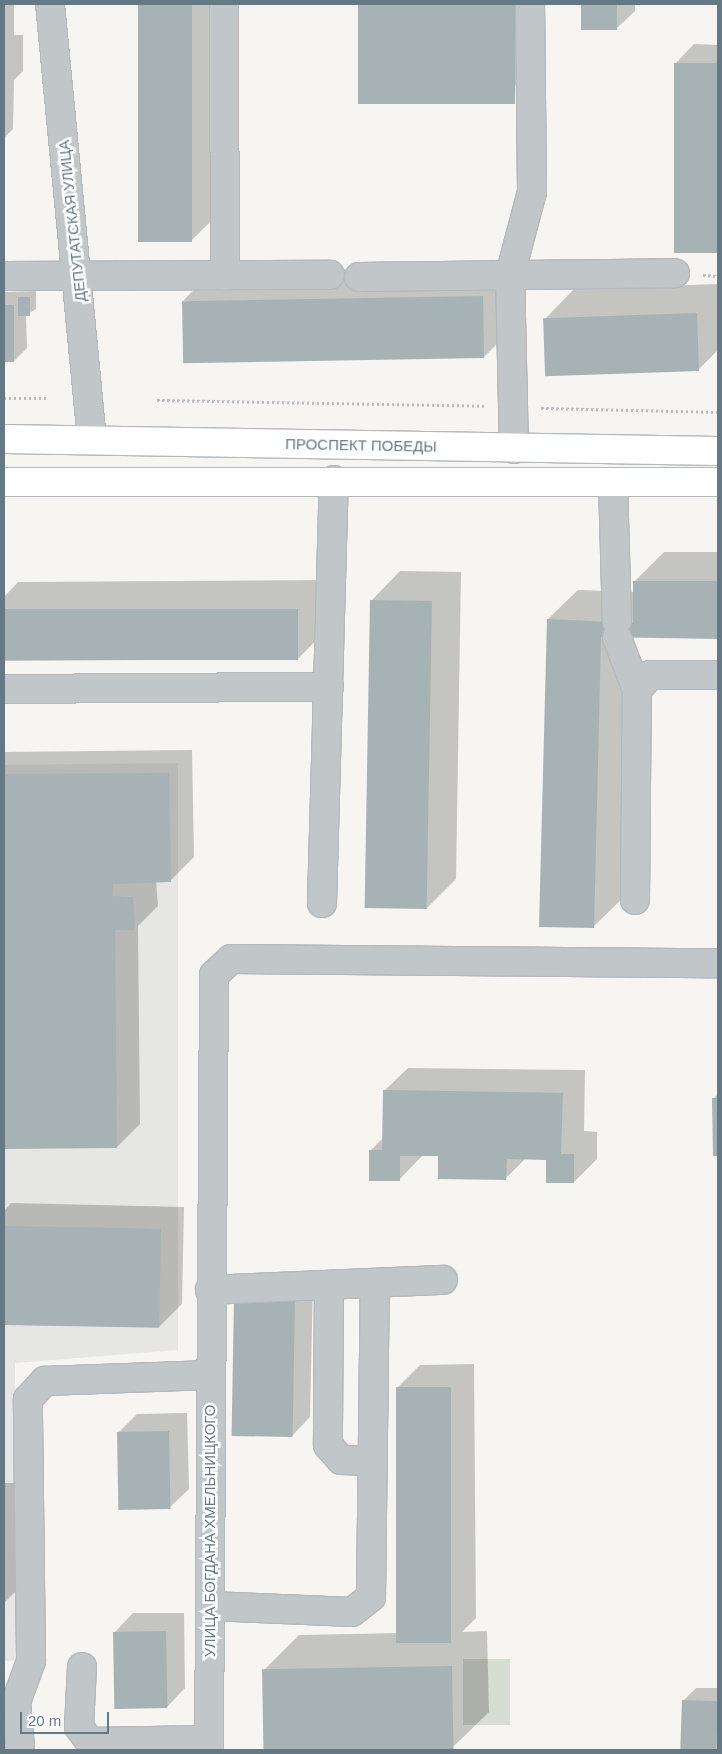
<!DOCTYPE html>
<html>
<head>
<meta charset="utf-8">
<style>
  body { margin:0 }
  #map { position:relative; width:722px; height:1754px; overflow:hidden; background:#f6f5f2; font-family:Helvetica,sans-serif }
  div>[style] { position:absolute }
  .built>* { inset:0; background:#e6e7e5 }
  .green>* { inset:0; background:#d8ddd3; transform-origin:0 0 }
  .shadow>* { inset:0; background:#0003 }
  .building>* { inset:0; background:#a7b2b5; transform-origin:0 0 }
  .path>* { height:3px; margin-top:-1.5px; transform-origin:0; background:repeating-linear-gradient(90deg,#bbbec0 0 2.5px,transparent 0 5px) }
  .roads { filter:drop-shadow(1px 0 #b4b9bc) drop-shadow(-1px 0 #b4b9bc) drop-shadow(0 1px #b4b9bc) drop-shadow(0 -1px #b4b9bc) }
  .minor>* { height:28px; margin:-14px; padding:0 14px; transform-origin:14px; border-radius:14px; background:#c1c6c8 }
  .major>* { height:28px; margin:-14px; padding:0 14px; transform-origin:14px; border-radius:14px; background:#fff }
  span { translate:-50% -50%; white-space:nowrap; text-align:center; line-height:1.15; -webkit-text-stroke:5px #fff; paint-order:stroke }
  .street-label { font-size:15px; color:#647984 }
  .frame { position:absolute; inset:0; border:5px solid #647984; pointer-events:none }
  .scale { position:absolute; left:20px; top:1712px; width:89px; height:22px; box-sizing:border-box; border:2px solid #647984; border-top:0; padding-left:6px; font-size:15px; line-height:18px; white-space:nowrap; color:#647984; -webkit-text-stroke:4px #fff; paint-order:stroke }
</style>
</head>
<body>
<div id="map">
  <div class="built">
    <div style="clip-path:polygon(178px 763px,178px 1350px,15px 1363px,15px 1661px,4px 1661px,4px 765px)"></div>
  </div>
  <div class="green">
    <div style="left:463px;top:1659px;width:47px;height:66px"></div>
  </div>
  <div class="shadow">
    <div style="clip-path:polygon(4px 4px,14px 4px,14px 35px,23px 35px,23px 71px,14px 80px,13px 129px,4px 138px)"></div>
    <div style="clip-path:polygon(139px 4px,221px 4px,221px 211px,191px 241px,138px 241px)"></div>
    <div style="clip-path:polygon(359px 4px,534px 4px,536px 83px,361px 103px)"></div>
    <div style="clip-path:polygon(582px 4px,635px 4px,635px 11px,616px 29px,582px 28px)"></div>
    <div style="clip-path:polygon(694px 44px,718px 45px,718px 252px,676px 252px,676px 63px)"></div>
    <div style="clip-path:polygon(512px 267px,513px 328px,484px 357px,183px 301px,212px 271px)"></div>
    <div style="clip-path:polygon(718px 284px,718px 350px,699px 369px,545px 319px,574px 289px)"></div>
    <div style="clip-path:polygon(36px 291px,36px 309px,26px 315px,27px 348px,14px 361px,4px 361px,4px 292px)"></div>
    <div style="clip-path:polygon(664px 552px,718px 552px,718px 636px,629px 636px,623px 898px,593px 927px,548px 619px,578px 590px,634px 592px,634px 582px)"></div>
    <div style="clip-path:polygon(400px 571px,461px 572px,456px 879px,426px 909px,371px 601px)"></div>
    <div style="clip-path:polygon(327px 580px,327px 629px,298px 659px,4px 661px,4px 597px,18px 582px)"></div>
    <div style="clip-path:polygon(192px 750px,194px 857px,170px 881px,156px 881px,158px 906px,138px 926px,140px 1124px,117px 1147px,4px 1148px,4px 752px)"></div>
    <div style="clip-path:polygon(408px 1068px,585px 1070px,584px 1131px,597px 1132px,597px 1159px,574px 1182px,548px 1159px,526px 1158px,506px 1178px,439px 1155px,423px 1155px,399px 1180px,370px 1151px,384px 1137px,384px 1091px)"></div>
    <div style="clip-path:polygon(718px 1094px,718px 1155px,714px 1155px,713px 1099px)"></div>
    <div style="clip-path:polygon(11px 1203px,184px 1207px,182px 1304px,159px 1327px,4px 1324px,4px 1211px)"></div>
    <div style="clip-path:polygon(313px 1280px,310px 1417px,292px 1436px,235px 1297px)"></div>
    <div style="clip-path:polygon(474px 1364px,476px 1618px,462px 1632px,487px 1631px,489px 1712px,453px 1747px,265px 1750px,263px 1671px,299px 1635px,399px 1633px,397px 1388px,420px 1365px)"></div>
    <div style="clip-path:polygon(187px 1413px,189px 1489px,170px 1507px,118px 1433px,137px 1414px)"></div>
    <div style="clip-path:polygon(4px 1483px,28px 1483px,25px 1582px,4px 1603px)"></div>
    <div style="clip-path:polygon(133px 1613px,184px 1613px,185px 1688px,167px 1707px,115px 1632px)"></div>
    <div style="clip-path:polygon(696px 1688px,718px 1688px,718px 1750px,682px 1750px,683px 1701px)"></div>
  </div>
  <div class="building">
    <div style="left:138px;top:4px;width:54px;height:238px"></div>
    <div style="left:358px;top:4px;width:157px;height:100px"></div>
    <div style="left:581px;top:4px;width:36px;height:26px"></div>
    <div style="left:674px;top:63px;width:44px;height:190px"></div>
    <div style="left:483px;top:296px;width:62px;height:301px;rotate:89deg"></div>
    <div style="left:18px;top:297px;width:12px;height:19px"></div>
    <div style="left:4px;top:305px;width:10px;height:57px"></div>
    <div style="left:697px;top:313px;width:58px;height:154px;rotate:88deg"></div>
    <div style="clip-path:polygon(633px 581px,718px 581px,718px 639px,601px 637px,594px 928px,539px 927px,547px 619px,633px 623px)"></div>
    <div style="left:370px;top:600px;width:62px;height:308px;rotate:1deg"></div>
    <div style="left:298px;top:609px;width:51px;height:294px;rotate:90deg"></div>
    <div style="clip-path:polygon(169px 773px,171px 882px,113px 884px,112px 896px,133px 897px,135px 930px,115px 930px,117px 1148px,4px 1149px,4px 774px)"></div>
    <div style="clip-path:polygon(383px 1090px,563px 1093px,561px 1154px,574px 1154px,574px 1183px,546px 1183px,546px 1160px,507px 1159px,506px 1180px,438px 1179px,438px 1156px,400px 1156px,400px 1181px,369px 1181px,369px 1150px,382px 1150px)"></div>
    <div style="clip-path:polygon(712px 1098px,718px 1098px,718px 1156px,713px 1156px)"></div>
    <div style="left:4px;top:1226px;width:157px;height:99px;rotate:1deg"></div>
    <div style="left:234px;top:1297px;width:61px;height:139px;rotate:1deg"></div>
    <div style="left:396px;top:1387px;width:55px;height:256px"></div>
    <div style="left:169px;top:1431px;width:78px;height:52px;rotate:89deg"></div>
    <div style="left:166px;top:1631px;width:77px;height:53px;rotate:89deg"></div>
    <div style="left:452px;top:1666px;width:83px;height:190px;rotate:89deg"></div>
    <div style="left:682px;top:1700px;width:36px;height:50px;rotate:2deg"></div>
  </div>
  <div class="path">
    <div style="left:703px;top:275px;width:15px;rotate:4deg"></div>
    <div style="left:4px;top:398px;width:45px"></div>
    <div style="left:157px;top:400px;width:328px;rotate:1deg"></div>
    <div style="left:541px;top:408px;width:177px;rotate:1.3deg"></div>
  </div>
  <div class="roads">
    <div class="minor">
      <div style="left:50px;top:4px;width:437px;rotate:84.5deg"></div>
      <div style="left:224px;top:4px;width:272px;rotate:89.8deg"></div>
      <div style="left:4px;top:276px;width:326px;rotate:-0.2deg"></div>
      <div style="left:359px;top:277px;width:316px;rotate:-0.7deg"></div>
      <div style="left:514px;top:449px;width:174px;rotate:-91.3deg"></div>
      <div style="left:510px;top:275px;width:86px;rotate:-75.2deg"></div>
      <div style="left:532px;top:192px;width:188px;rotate:-90.6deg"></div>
      <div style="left:613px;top:482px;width:139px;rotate:88.4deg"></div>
      <div style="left:617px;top:638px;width:56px;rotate:69deg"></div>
      <div style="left:4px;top:689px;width:325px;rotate:-0.4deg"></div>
      <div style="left:635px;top:900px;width:210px;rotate:-89.5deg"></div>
      <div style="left:637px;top:690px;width:20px;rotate:-49deg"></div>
      <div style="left:650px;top:675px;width:68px"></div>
      <div style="left:322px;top:903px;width:423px;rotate:-88.4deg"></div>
      <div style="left:329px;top:1285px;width:160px;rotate:90.4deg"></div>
      <div style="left:328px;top:1445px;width:20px;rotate:49deg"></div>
      <div style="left:341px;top:1460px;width:32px;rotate:2deg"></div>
      <div style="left:210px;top:1290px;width:233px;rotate:-2.5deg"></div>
      <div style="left:210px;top:1606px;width:142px;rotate:2.4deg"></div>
      <div style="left:352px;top:1612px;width:24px;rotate:-38deg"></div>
      <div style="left:371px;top:1597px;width:314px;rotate:-89.3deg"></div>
      <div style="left:82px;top:1667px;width:60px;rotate:92.9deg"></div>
      <div style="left:79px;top:1727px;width:19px;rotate:54deg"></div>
      <div style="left:90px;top:1742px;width:119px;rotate:-1deg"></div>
      <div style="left:20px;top:1747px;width:45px;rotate:-95.1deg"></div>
      <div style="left:16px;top:1702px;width:44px;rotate:-69.9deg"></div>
      <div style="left:31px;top:1661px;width:262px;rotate:-90.7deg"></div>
      <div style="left:28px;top:1399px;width:25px;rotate:-47deg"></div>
      <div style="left:45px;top:1381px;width:165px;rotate:-2.1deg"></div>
      <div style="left:209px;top:1750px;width:775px;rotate:-89.63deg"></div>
      <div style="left:214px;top:975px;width:23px;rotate:-43deg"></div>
      <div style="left:231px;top:959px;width:487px;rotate:0.5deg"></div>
    </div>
    <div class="major">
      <div style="left:4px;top:439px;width:714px;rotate:0.96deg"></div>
      <div style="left:4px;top:482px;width:714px"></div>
    </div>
  </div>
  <div class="street-label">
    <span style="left:72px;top:221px;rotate:-96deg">ДЕПУТАТСКАЯ УЛИЦА</span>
    <span style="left:361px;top:445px;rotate:1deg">ПРОСПЕКТ ПОБЕДЫ</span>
    <span style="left:210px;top:1531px;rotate:-90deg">УЛИЦА БОГДАНА ХМЕЛЬНИЦКОГО</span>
  </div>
  <div class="frame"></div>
  <div class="scale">20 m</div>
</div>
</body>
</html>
